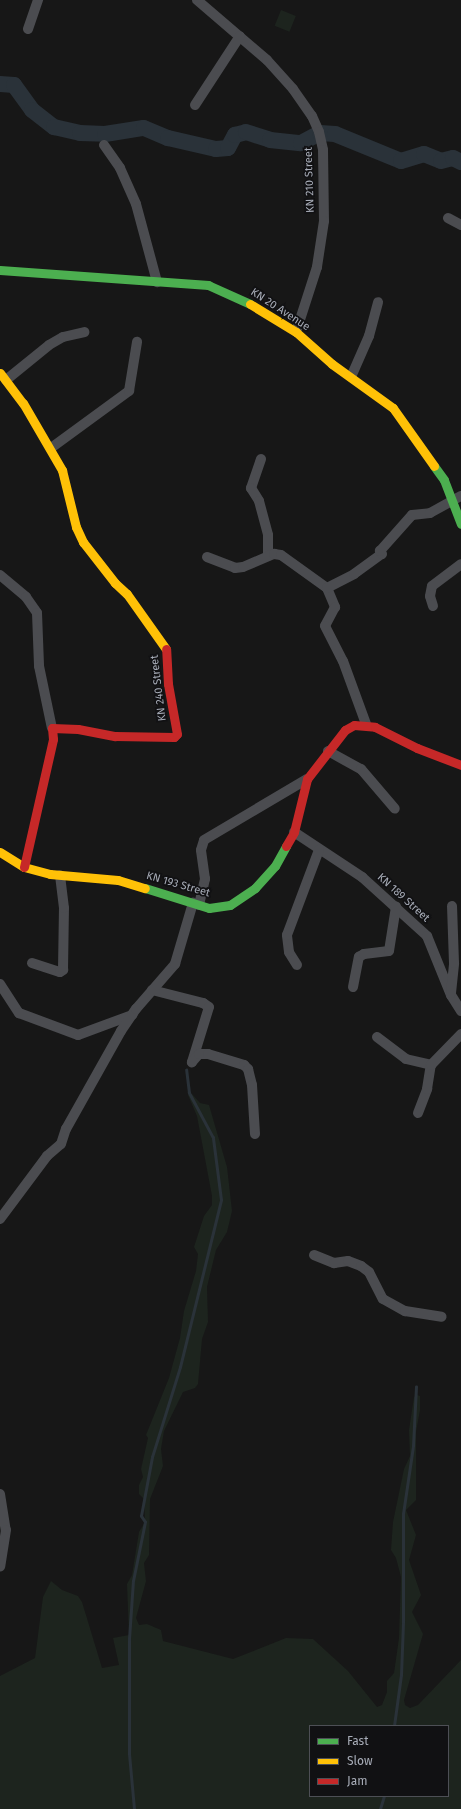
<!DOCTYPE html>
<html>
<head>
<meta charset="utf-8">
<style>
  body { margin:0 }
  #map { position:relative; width:461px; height:1809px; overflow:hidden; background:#171717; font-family:"Fira Sans",sans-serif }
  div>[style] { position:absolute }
  .green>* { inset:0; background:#1d241e; transform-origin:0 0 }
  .stream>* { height:2.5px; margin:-1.25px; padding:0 1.25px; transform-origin:1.25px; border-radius:1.25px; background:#2a3239 }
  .river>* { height:16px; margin:-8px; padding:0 8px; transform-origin:8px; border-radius:8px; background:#2a3239 }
  .street>* { height:10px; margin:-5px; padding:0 5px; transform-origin:5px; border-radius:5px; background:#4b4c50 }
  .fast>* { height:9px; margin:-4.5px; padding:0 4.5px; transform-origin:4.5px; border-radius:4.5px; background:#4caf50 }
  .slow>* { height:9px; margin:-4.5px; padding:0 4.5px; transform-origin:4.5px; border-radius:4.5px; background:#ffc107 }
  .jam>* { height:9px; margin:-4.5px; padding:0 4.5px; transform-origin:4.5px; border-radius:4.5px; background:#c62828 }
  span { translate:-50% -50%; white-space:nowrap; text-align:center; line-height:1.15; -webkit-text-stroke:3.5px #111113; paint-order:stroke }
  .street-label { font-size:11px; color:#a8adb8 }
  .legend { position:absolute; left:309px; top:1725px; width:140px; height:72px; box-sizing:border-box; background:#111113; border:1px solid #4d4f55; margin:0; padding:5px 7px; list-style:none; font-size:12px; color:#a8adb8 }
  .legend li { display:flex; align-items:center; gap:8px; height:20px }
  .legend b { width:20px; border:1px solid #4d4f55 }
</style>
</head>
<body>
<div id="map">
  <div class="green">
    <div style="left:281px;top:10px;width:16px;height:17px;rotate:22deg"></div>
    <div style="clip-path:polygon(evenodd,192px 1094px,200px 1103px,209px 1105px,227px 1167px,232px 1211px,227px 1232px,216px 1250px,207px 1287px,208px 1322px,202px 1339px,198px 1384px,195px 1388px,183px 1392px,164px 1431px,161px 1449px,163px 1466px,150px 1499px,149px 1555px,144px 1563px,146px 1581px,136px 1618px,139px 1625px,147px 1624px,161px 1630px,163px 1641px,233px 1659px,286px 1638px,313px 1639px,348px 1671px,377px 1707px,382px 1705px,387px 1692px,387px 1681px,394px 1673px,399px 1638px,401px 1577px,396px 1558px,391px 1550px,393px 1522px,404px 1469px,410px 1456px,409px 1430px,414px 1397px,417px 1395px,420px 1396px,420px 1410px,416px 1432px,416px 1500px,406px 1510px,416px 1535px,409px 1560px,421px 1595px,412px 1612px,423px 1634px,404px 1700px,405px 1705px,410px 1708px,418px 1705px,461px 1660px,461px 1809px,0 1809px,0 1676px,35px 1658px,43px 1597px,51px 1581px,62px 1590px,78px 1596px,82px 1602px,102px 1668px,119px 1665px,113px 1638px,129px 1635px,127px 1584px,132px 1575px,139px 1532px,145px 1522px,144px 1499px,139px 1494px,139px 1485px,143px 1477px,141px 1469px,148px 1438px,146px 1435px,169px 1378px,180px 1338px,184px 1311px,196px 1271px,198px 1254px,194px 1247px,204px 1216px,212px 1205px,212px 1196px,197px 1116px,188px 1095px,192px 1094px,310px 1726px,448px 1726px,448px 1796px,310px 1796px,310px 1726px)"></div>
  </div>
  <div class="stream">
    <div style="left:394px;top:1726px;width:51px;rotate:-82.2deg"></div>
    <div style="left:401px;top:1675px;width:53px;rotate:-87.8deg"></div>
    <div style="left:403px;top:1622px;width:108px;rotate:-90deg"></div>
    <div style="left:403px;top:1514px;width:69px;rotate:-81.6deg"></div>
    <div style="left:413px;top:1446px;width:59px;rotate:-87.1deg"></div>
    <div style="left:134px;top:1809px;width:55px;rotate:-95.2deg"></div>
    <div style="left:129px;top:1754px;width:115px;rotate:-90deg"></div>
    <div style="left:129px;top:1639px;width:58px;rotate:-86.1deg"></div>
    <div style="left:133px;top:1581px;width:60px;rotate:-78.5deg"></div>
    <div style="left:145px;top:1522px;width:7px;rotate:-124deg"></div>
    <div style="left:141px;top:1516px;width:60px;rotate:-79.4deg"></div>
    <div style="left:152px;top:1457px;width:94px;rotate:-72.7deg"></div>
    <div style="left:180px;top:1367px;width:172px;rotate:-76.2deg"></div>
    <div style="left:221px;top:1200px;width:63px;rotate:-97.4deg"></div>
    <div style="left:213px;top:1138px;width:51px;rotate:-118.1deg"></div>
    <div style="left:189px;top:1093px;width:23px;rotate:-97deg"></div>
    <div style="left:380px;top:1809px;width:14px;rotate:-73deg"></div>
  </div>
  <div class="river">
    <div style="left:0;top:84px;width:14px;rotate:4deg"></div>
    <div style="left:14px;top:85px;width:31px;rotate:54deg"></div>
    <div style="left:32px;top:110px;width:28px;rotate:38deg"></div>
    <div style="left:54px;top:127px;width:27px;rotate:13deg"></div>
    <div style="left:80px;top:133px;width:25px;rotate:2deg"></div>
    <div style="left:105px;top:134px;width:39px;rotate:-9deg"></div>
    <div style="left:144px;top:128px;width:26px;rotate:23deg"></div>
    <div style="left:168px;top:138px;width:49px;rotate:12.9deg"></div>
    <div style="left:216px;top:149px;width:12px;rotate:-5deg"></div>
    <div style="left:228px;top:148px;width:15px;rotate:-62deg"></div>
    <div style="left:235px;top:135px;width:11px;rotate:-15deg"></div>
    <div style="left:246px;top:132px;width:25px;rotate:18deg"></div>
    <div style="left:270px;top:140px;width:31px;rotate:6deg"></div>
    <div style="left:301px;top:143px;width:21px;rotate:-28deg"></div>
    <div style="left:320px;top:133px;width:15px;rotate:4deg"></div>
    <div style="left:335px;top:134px;width:71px;rotate:22.2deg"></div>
    <div style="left:401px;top:161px;width:24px;rotate:-17deg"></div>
    <div style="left:424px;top:154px;width:18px;rotate:22deg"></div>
    <div style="left:441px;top:161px;width:12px;rotate:-14deg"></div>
    <div style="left:453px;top:158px;width:9px;rotate:27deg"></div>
  </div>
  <div class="street">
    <div style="left:197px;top:0;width:92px;rotate:40.6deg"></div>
    <div style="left:267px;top:60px;width:39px;rotate:48deg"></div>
    <div style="left:293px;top:89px;width:33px;rotate:55deg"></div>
    <div style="left:312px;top:116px;width:17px;rotate:66deg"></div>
    <div style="left:319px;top:132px;width:18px;rotate:77deg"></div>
    <div style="left:323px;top:150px;width:71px;rotate:89.2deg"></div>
    <div style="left:324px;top:221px;width:47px;rotate:98.7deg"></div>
    <div style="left:317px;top:267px;width:68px;rotate:107.9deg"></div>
    <div style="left:28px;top:29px;width:31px;rotate:-71deg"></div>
    <div style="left:195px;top:105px;width:82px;rotate:-56.9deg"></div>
    <div style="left:104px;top:145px;width:28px;rotate:55deg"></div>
    <div style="left:120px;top:168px;width:39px;rotate:66deg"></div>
    <div style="left:136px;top:204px;width:81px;rotate:74.9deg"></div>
    <div style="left:448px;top:218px;width:15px;rotate:28deg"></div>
    <div style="left:351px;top:377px;width:45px;rotate:-66.3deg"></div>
    <div style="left:369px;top:336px;width:35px;rotate:-75deg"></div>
    <div style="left:6px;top:380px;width:55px;rotate:-39.1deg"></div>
    <div style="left:49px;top:345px;width:16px;rotate:-30deg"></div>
    <div style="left:63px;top:337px;width:22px;rotate:-13deg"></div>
    <div style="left:51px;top:448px;width:97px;rotate:-36.2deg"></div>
    <div style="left:129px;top:391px;width:50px;rotate:-80.7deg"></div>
    <div style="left:261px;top:459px;width:31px;rotate:109deg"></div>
    <div style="left:251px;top:488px;width:15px;rotate:58deg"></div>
    <div style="left:259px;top:501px;width:35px;rotate:75deg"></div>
    <div style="left:268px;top:535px;width:21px;rotate:90deg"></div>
    <div style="left:207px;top:557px;width:30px;rotate:21deg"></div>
    <div style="left:235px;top:568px;width:8px;rotate:-7deg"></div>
    <div style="left:243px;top:567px;width:34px;rotate:-23deg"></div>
    <div style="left:274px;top:554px;width:7px;rotate:8deg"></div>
    <div style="left:281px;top:555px;width:57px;rotate:35.7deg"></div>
    <div style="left:327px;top:588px;width:21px;rotate:67deg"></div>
    <div style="left:335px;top:607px;width:21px;rotate:118deg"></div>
    <div style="left:325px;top:626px;width:39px;rotate:63deg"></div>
    <div style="left:343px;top:661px;width:67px;rotate:69.9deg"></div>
    <div style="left:0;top:575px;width:34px;rotate:40deg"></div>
    <div style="left:26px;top:597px;width:19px;rotate:55deg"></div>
    <div style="left:37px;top:613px;width:53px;rotate:87.8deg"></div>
    <div style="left:39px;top:666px;width:63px;rotate:78.2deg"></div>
    <div style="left:327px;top:588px;width:30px;rotate:-27deg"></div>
    <div style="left:354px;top:574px;width:34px;rotate:-36deg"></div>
    <div style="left:382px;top:554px;width:4px;rotate:-124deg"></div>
    <div style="left:380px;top:551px;width:48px;rotate:-48.4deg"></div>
    <div style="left:412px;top:515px;width:18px;rotate:-6deg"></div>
    <div style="left:430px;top:513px;width:35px;rotate:-29deg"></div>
    <div style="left:433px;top:606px;width:10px;rotate:-107deg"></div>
    <div style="left:430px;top:596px;width:10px;rotate:-79deg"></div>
    <div style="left:432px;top:586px;width:36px;rotate:-37deg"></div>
    <div style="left:328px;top:751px;width:38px;rotate:29deg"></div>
    <div style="left:361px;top:769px;width:52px;rotate:49.6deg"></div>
    <div style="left:294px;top:832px;width:82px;rotate:33.5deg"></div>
    <div style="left:362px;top:877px;width:88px;rotate:42.2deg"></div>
    <div style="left:427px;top:936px;width:64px;rotate:67.9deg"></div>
    <div style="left:451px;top:995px;width:19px;rotate:58deg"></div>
    <div style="left:199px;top:905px;width:27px;rotate:-77deg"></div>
    <div style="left:205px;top:879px;width:29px;rotate:-98deg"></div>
    <div style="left:201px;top:850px;width:10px;rotate:-73deg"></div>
    <div style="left:204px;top:840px;width:120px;rotate:-30.6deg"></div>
    <div style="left:32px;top:963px;width:29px;rotate:18deg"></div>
    <div style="left:60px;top:972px;width:4px;rotate:-34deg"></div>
    <div style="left:63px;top:970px;width:62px;rotate:-89.1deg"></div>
    <div style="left:64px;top:908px;width:33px;rotate:-97deg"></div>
    <div style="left:297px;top:965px;width:15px;rotate:-122deg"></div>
    <div style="left:289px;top:952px;width:17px;rotate:-97deg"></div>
    <div style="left:287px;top:935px;width:91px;rotate:-69.4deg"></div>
    <div style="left:0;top:984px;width:35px;rotate:57deg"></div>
    <div style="left:19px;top:1013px;width:63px;rotate:20.4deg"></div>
    <div style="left:78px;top:1035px;width:58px;rotate:-20.3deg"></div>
    <div style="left:353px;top:987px;width:31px;rotate:-79deg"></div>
    <div style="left:359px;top:957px;width:6px;rotate:-31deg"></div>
    <div style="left:364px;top:954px;width:25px;rotate:-7deg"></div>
    <div style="left:389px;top:951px;width:45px;rotate:-81deg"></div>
    <div style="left:152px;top:990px;width:53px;rotate:14.3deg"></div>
    <div style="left:203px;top:1003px;width:7px;rotate:34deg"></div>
    <div style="left:209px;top:1007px;width:58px;rotate:107.2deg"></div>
    <div style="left:192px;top:1062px;width:11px;rotate:-49deg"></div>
    <div style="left:199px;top:1054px;width:9px"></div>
    <div style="left:208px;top:1054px;width:38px;rotate:17deg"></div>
    <div style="left:244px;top:1065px;width:6px;rotate:45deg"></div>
    <div style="left:248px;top:1069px;width:16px;rotate:76deg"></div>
    <div style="left:252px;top:1085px;width:49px;rotate:86.5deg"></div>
    <div style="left:451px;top:993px;width:30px;rotate:-84deg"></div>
    <div style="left:454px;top:963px;width:57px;rotate:-92deg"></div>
    <div style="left:377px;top:1037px;width:36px;rotate:37deg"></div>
    <div style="left:406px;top:1059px;width:26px;rotate:13deg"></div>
    <div style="left:418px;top:1113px;width:26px;rotate:-69deg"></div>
    <div style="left:427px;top:1089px;width:24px;rotate:-81deg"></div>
    <div style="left:431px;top:1065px;width:43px;rotate:-45.9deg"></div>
    <div style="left:0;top:1219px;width:79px;rotate:-53.3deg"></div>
    <div style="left:47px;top:1156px;width:18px;rotate:-41deg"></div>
    <div style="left:61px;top:1144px;width:16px;rotate:-72deg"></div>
    <div style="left:66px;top:1129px;width:112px;rotate:-60.7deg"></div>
    <div style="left:121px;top:1031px;width:27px;rotate:-56deg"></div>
    <div style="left:136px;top:1009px;width:60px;rotate:-49.1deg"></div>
    <div style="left:175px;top:964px;width:64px;rotate:-73.6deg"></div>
    <div style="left:314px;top:1255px;width:22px;rotate:22deg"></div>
    <div style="left:334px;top:1263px;width:14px;rotate:-8deg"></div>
    <div style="left:348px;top:1261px;width:14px;rotate:21deg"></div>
    <div style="left:361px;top:1266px;width:10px;rotate:37deg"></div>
    <div style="left:369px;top:1272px;width:30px;rotate:63deg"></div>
    <div style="left:383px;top:1299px;width:25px;rotate:29deg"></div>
    <div style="left:405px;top:1311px;width:37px;rotate:9deg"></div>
    <div style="left:0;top:1494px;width:36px;rotate:81deg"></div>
    <div style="left:6px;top:1530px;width:37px;rotate:99deg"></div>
  </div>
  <div class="fast">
    <div style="left:0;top:270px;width:209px;rotate:4.1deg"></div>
    <div style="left:208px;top:285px;width:46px;rotate:24.3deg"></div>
    <div style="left:434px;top:466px;width:17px;rotate:54deg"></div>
    <div style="left:444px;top:480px;width:47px;rotate:68.9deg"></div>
    <div style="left:145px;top:888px;width:67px;rotate:17.4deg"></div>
    <div style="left:209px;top:908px;width:21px;rotate:-8deg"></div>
    <div style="left:230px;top:905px;width:30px;rotate:-34deg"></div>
    <div style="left:255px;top:888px;width:30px;rotate:-48deg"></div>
    <div style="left:275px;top:866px;width:23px;rotate:-61deg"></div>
  </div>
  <div class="slow">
    <div style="left:250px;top:304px;width:54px;rotate:31.3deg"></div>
    <div style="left:296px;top:332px;width:48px;rotate:41.6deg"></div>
    <div style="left:332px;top:364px;width:75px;rotate:35.8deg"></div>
    <div style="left:393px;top:408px;width:71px;rotate:54.7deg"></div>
    <div style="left:0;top:373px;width:38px;rotate:53deg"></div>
    <div style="left:23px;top:403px;width:78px;rotate:59.8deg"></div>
    <div style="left:62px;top:470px;width:59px;rotate:76.2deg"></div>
    <div style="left:76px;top:527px;width:17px;rotate:65deg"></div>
    <div style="left:83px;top:542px;width:52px;rotate:52deg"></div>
    <div style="left:115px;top:583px;width:16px;rotate:43deg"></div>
    <div style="left:127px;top:594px;width:67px;rotate:54.7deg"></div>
    <div style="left:0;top:852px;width:28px;rotate:32deg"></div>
    <div style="left:24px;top:867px;width:27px;rotate:15deg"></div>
    <div style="left:50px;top:874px;width:68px;rotate:5deg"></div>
    <div style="left:118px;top:880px;width:28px;rotate:17deg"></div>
  </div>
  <div class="jam">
    <div style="left:286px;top:846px;width:16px;rotate:-60deg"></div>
    <div style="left:294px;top:832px;width:55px;rotate:-76.2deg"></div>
    <div style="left:307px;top:779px;width:62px;rotate:-52.2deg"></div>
    <div style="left:345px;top:730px;width:10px;rotate:-29deg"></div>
    <div style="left:354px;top:725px;width:21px;rotate:5deg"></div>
    <div style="left:375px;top:727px;width:47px;rotate:26.6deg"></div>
    <div style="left:417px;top:748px;width:47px;rotate:21.1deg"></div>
    <div style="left:24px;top:867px;width:131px;rotate:-77.2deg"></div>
    <div style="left:53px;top:739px;width:11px;rotate:-95deg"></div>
    <div style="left:52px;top:728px;width:26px;rotate:2deg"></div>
    <div style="left:78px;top:729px;width:38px;rotate:11deg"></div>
    <div style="left:115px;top:736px;width:59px;rotate:1deg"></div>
    <div style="left:174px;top:737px;width:4px;rotate:-45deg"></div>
    <div style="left:177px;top:734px;width:51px;rotate:-100.2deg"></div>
    <div style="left:168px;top:684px;width:35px;rotate:-93deg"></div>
  </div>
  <div class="street-label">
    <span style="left:310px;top:180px;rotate:-92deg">KN 210 Street</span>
    <span style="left:280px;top:310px;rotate:33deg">KN 20 Avenue</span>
    <span style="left:159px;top:688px;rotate:-97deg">KN 240 Street</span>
    <span style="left:178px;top:885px;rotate:16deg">KN 193 Street</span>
    <span style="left:403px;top:898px;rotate:42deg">KN 189 Street</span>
  </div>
  <ul class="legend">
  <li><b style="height:5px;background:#4caf50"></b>Fast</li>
  <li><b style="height:5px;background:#ffc107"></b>Slow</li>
  <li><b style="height:5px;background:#c62828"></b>Jam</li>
  </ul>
</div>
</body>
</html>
